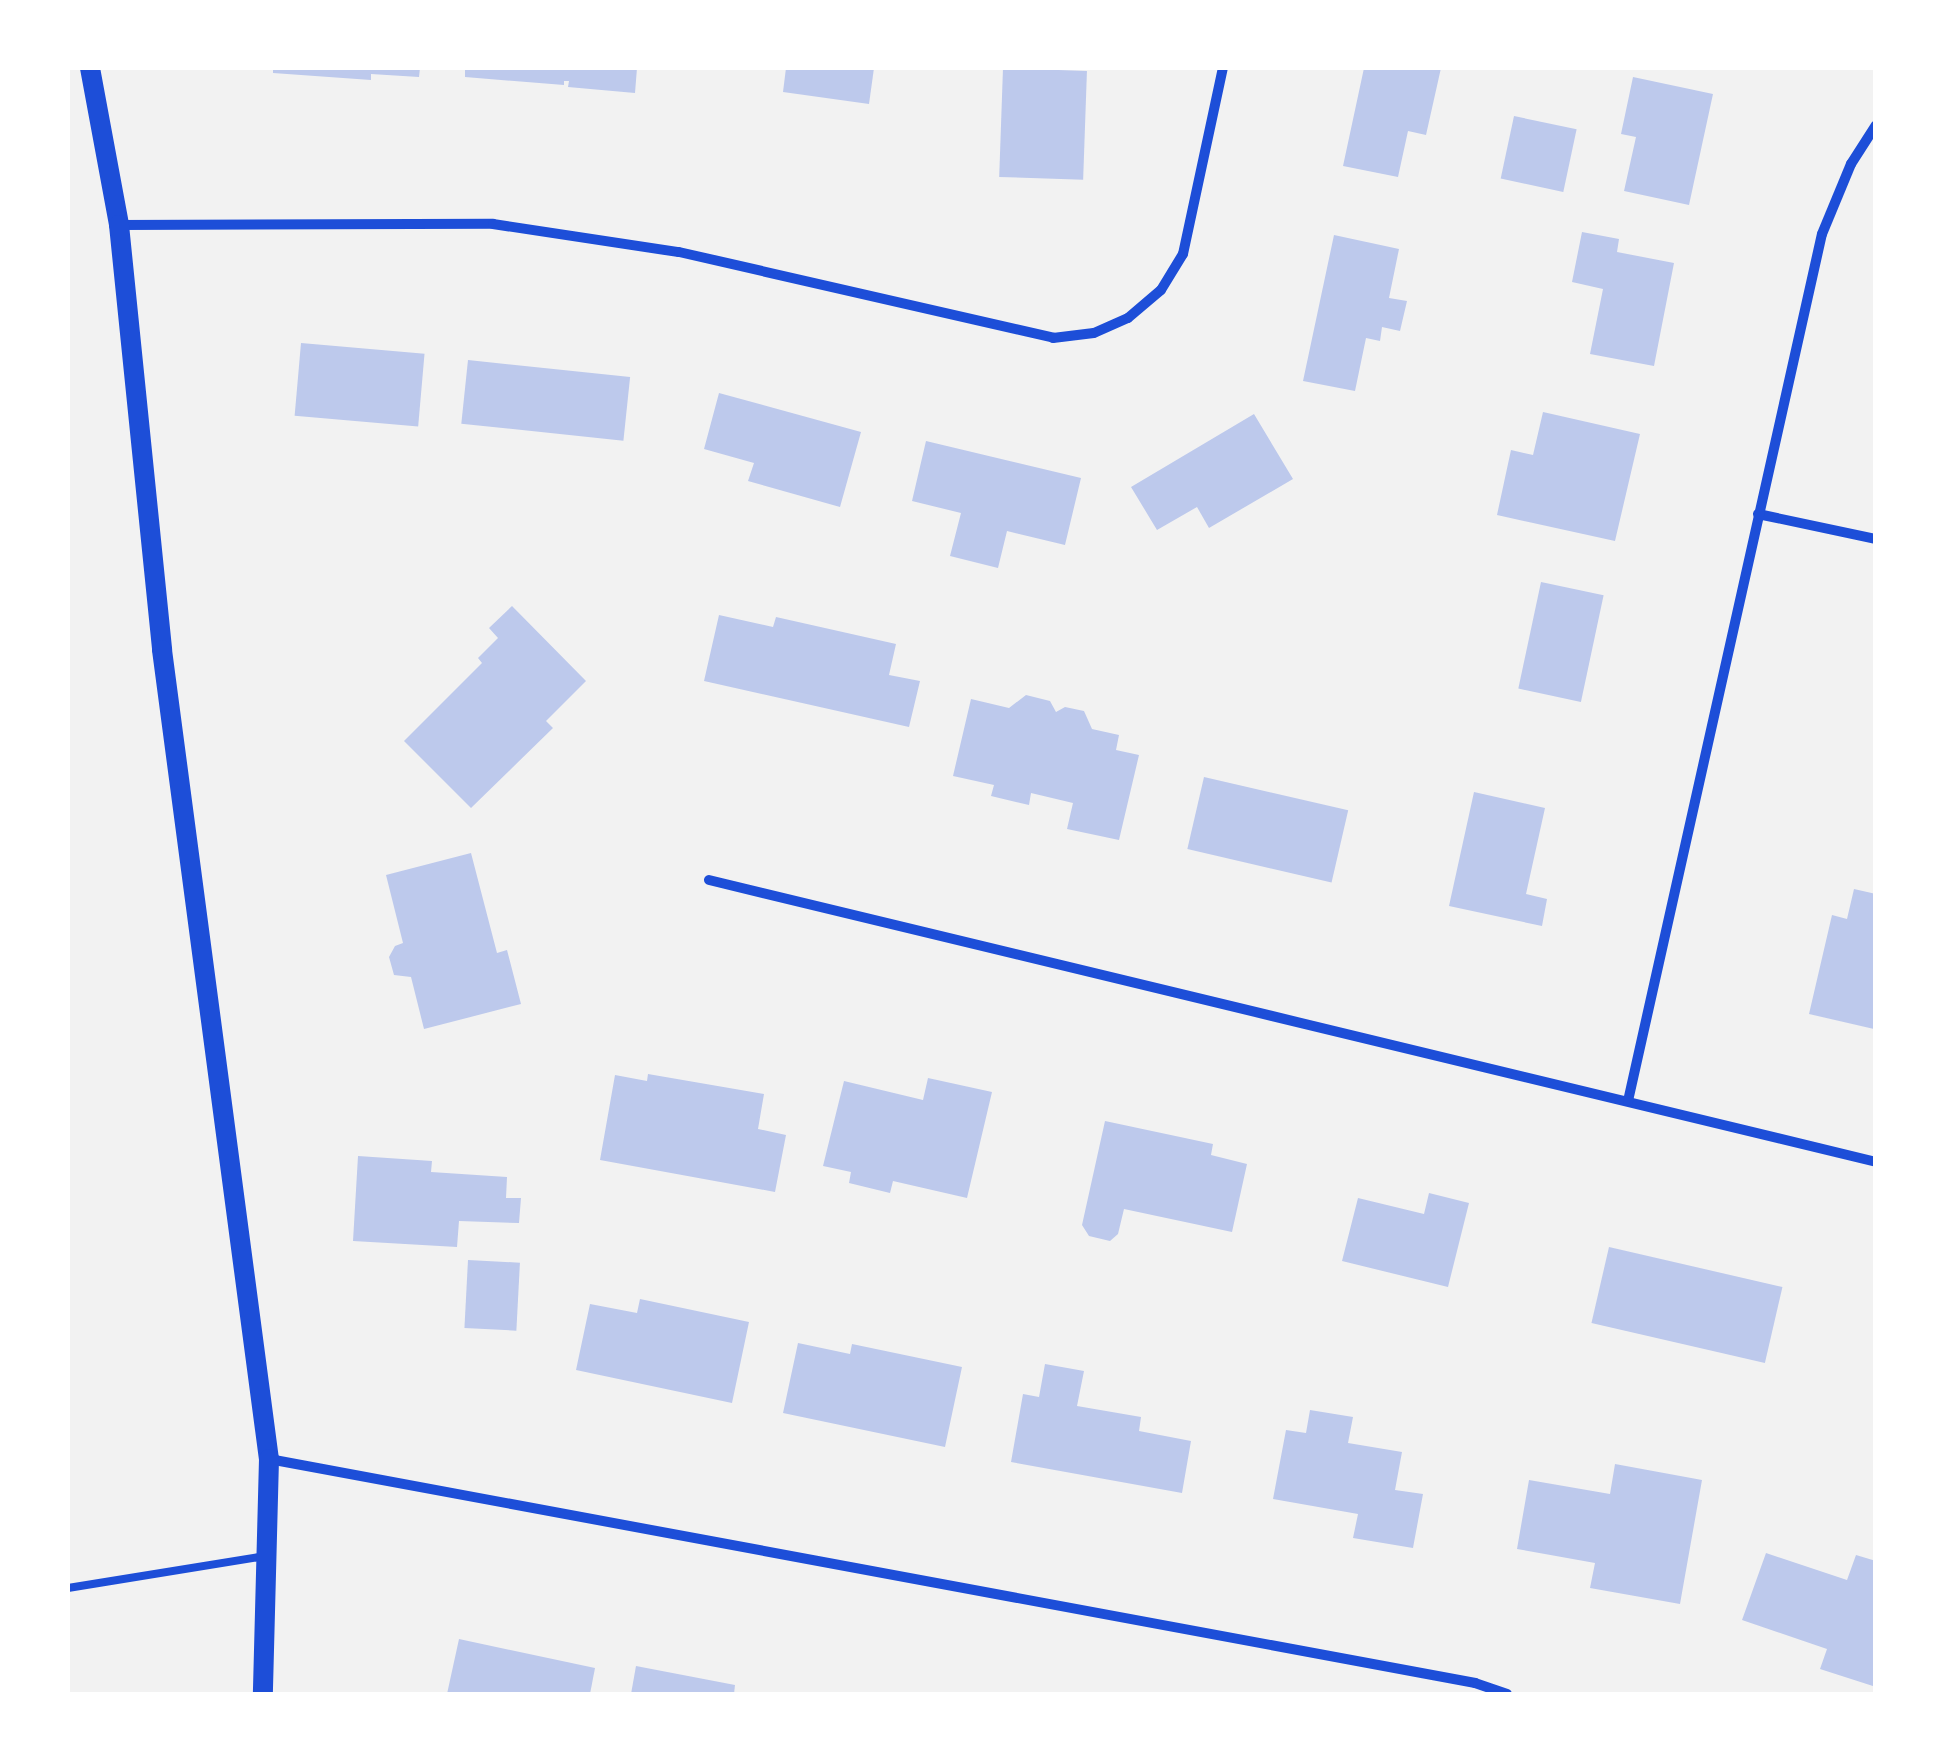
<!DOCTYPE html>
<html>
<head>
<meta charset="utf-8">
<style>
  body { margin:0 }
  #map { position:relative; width:1943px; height:1762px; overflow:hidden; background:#f2f2f2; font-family:"Nunito Sans",sans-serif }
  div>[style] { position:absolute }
  .building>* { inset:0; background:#bdc9ec; transform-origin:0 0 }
  .service>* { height:8px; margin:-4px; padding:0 4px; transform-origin:4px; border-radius:4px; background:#1d4ed8 }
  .minor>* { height:10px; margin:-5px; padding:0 5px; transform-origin:5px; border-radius:5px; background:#1d4ed8 }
  .secondary>* { height:20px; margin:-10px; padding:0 10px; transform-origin:10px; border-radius:10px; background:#1d4ed8 }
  span { translate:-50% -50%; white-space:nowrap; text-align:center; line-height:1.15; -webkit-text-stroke:8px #fff; paint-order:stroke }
  .frame { position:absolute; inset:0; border:70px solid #fff; pointer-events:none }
</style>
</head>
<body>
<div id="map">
  <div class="building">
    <div style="clip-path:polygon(273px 68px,420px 68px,419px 77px,371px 74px,371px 80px,273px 73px)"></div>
    <div style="clip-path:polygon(465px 68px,637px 68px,635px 93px,568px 87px,569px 81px,564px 81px,564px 85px,465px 77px)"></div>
    <div style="clip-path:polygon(786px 68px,874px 68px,869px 104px,783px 92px)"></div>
    <div style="left:1003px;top:68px;width:84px;height:109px;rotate:2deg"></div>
    <div style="clip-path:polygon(1364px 68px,1441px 68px,1426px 135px,1408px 131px,1398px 177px,1343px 166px)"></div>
    <div style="clip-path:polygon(1633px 77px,1713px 94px,1689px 205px,1624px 191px,1636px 137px,1621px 134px)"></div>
    <div style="left:1514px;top:116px;width:64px;height:64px;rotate:12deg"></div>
    <div style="clip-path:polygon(1582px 232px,1619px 239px,1617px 252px,1674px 263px,1654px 366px,1590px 354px,1603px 289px,1572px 282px)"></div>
    <div style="clip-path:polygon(1334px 235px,1399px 249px,1389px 298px,1407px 301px,1400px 331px,1382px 327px,1380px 341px,1366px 338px,1355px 391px,1303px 381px)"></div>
    <div style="left:301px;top:343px;width:124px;height:73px;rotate:5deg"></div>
    <div style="left:468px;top:360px;width:163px;height:64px;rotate:6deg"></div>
    <div style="clip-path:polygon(719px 393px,861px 432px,840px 507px,748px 481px,754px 463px,704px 449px)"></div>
    <div style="clip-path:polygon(1543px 412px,1640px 434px,1615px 541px,1497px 515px,1511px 450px,1533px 455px)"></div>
    <div style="clip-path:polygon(1254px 414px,1293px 479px,1209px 528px,1197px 507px,1157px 530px,1131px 487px)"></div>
    <div style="clip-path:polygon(926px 441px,1081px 478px,1065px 545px,1007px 531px,998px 568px,950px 556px,961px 513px,912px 501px)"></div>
    <div style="left:1541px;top:582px;width:64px;height:109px;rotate:12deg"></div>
    <div style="clip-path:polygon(512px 606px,586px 681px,546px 721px,553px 728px,471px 808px,404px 741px,482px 663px,478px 658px,498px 638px,489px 628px)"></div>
    <div style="clip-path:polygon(719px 615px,773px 627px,776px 617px,896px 644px,889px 675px,920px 681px,909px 727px,704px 681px)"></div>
    <div style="clip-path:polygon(1026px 695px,1050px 701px,1056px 712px,1065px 707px,1084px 711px,1092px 729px,1119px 735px,1116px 750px,1139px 755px,1119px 840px,1067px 829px,1073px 803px,1031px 793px,1029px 805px,991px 796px,994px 785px,953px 776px,971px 699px,1009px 708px)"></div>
    <div style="left:1204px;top:777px;width:148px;height:74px;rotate:13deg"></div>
    <div style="clip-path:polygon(1474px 792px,1545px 808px,1526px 894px,1547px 899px,1542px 926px,1449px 906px)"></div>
    <div style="clip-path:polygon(471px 853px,497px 953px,507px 950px,521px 1004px,424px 1029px,411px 977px,394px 975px,389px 957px,395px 946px,403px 943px,386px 875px)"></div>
    <div style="clip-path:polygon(1854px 889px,1876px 894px,1874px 1029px,1809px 1014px,1832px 915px,1847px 919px)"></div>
    <div style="clip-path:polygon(648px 1074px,764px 1094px,758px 1129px,786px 1135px,775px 1192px,600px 1160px,615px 1075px,647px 1081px)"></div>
    <div style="clip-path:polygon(928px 1078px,992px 1092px,967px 1198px,893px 1181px,890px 1193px,849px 1183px,851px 1172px,823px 1166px,844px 1081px,923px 1100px)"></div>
    <div style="clip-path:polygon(1105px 1121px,1213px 1144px,1211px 1155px,1247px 1164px,1232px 1232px,1124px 1209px,1118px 1234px,1110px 1241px,1089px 1236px,1082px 1225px)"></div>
    <div style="clip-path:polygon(358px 1156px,432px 1161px,431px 1172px,507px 1177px,506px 1198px,521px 1198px,519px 1223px,459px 1221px,457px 1247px,353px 1241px)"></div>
    <div style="clip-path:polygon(1429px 1193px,1469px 1203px,1448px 1287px,1342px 1261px,1358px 1198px,1424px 1214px)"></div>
    <div style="left:1609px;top:1247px;width:178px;height:78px;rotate:13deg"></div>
    <div style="left:468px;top:1260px;width:52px;height:68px;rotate:3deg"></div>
    <div style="clip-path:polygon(640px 1299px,749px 1322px,732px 1403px,576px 1370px,590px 1304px,637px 1313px)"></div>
    <div style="clip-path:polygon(798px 1343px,850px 1354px,852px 1344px,962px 1367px,945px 1447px,783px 1413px)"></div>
    <div style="clip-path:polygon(1045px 1364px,1084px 1371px,1077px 1406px,1141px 1417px,1139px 1431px,1191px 1441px,1182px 1493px,1011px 1462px,1023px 1394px,1039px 1397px)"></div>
    <div style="clip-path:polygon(1310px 1410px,1353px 1417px,1348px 1443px,1402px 1452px,1395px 1490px,1423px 1494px,1413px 1548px,1353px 1538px,1358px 1514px,1273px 1499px,1286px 1430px,1306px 1433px)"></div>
    <div style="clip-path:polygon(1615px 1464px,1702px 1480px,1680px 1604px,1590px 1588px,1595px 1563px,1517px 1549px,1529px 1480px,1610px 1494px)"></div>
    <div style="clip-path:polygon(1766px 1553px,1847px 1580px,1856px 1555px,1876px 1561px,1876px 1687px,1820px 1669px,1827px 1649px,1742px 1620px)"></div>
    <div style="clip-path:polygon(459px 1639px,595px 1668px,590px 1694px,447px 1694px)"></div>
    <div style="clip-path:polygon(636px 1666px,735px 1685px,734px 1694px,631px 1694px)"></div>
  </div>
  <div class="service">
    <div style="left:68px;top:1588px;width:201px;rotate:-9.2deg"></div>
  </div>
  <div class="minor">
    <div style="left:119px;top:225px;width:374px;rotate:-0.2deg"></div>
    <div style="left:493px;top:224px;width:188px;rotate:8.6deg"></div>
    <div style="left:679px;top:252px;width:384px;rotate:12.9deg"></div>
    <div style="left:1053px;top:338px;width:41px;rotate:-7deg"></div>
    <div style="left:1094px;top:333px;width:37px;rotate:-24deg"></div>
    <div style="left:1128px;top:318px;width:43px;rotate:-40.3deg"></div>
    <div style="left:1161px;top:290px;width:42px;rotate:-58.6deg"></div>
    <div style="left:1183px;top:254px;width:190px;rotate:-77.9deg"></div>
    <div style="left:1758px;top:514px;width:121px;rotate:12deg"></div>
    <div style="left:709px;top:880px;width:1201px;rotate:13.58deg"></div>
    <div style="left:1628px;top:1101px;width:888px;rotate:-77.39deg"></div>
    <div style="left:1822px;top:234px;width:76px;rotate:-67.5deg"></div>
    <div style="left:1851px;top:164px;width:46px;rotate:-57.3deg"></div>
    <div style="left:269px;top:1459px;width:1227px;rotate:10.52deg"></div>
    <div style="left:1475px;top:1683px;width:34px;rotate:19deg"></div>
  </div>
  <div class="secondary">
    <div style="left:90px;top:68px;width:160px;rotate:79.5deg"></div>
    <div style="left:119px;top:225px;width:427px;rotate:84.2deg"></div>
    <div style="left:162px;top:650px;width:816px;rotate:82.47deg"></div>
    <div style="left:269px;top:1459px;width:235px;rotate:91.5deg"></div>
  </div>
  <div class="frame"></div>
</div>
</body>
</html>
